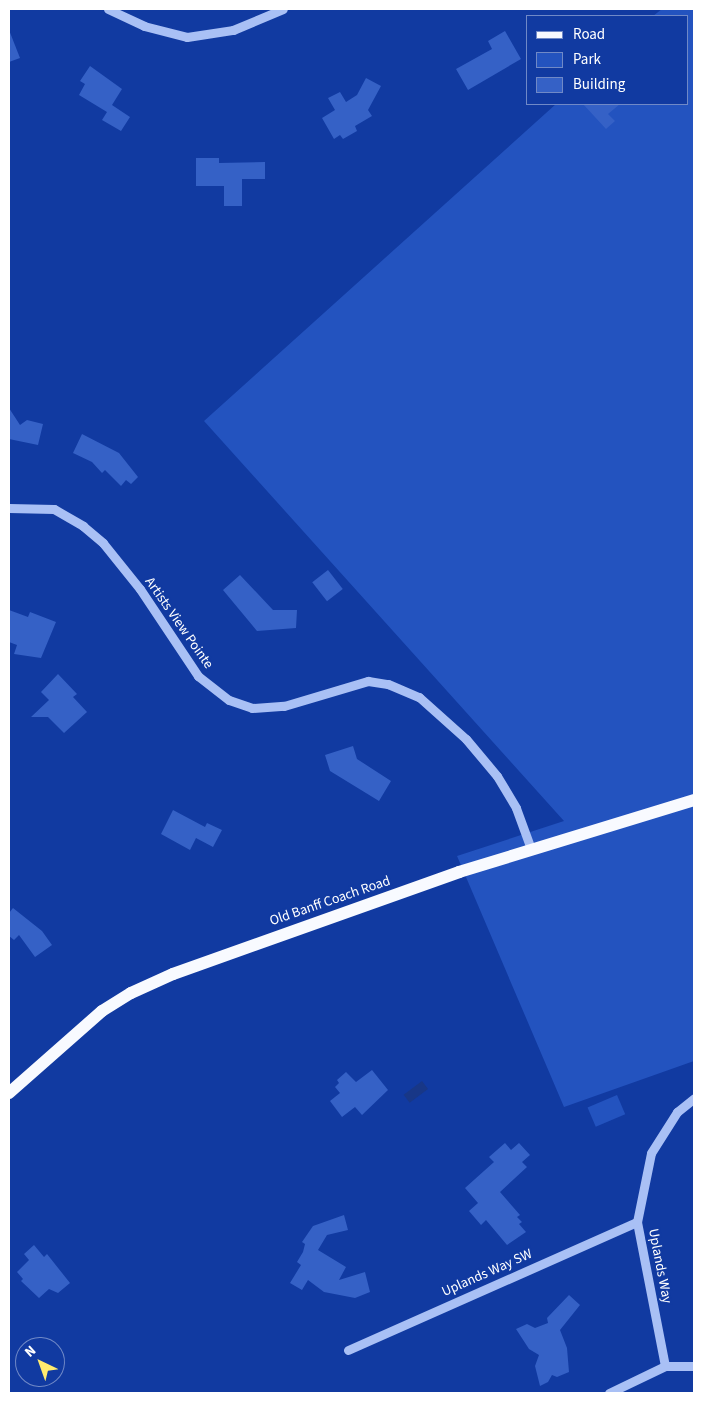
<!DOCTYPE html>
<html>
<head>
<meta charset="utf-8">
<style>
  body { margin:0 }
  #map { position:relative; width:703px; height:1402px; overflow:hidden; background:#113aa1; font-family:"Source Sans 3",sans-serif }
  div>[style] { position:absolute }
  .green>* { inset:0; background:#2353bf; transform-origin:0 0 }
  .water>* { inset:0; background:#183787; transform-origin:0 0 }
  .building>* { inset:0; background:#3561c6; transform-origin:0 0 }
  .minor>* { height:9px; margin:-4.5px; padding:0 4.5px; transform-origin:4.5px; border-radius:4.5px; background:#a9c0f5 }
  .major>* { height:12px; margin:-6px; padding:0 6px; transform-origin:6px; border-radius:6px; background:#f8faff }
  span { translate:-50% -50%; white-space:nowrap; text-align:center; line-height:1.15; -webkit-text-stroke:4px #113aa1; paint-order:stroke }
  .street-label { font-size:14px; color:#fff }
  .frame { position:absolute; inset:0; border:10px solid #fff; pointer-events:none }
  .legend { position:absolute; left:526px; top:15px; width:162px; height:90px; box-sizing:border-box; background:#113aa1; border:1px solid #7089c7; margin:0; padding:6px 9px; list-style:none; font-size:15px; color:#fff }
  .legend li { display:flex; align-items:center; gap:10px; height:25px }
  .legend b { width:25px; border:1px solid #7089c7 }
  .north { position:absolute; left:15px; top:1337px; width:50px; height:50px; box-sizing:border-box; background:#113aa1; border:1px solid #7089c7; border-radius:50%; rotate:318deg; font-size:14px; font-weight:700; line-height:20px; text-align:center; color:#fff }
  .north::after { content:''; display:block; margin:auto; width:18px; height:22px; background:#ffeb6e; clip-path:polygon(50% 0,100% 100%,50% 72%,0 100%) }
</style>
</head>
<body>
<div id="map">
  <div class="green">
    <div style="clip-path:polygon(662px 9px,694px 9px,694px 1061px,564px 1107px,457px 856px,564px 821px,204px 421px,556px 104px,687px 104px,687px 16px,653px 16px)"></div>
    <div style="left:617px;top:1095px;width:21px;height:32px;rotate:67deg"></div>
  </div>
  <div class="water">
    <div style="left:422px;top:1081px;width:10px;height:23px;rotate:53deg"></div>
  </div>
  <div class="building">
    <div style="clip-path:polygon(9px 30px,20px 58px,9px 62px)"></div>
    <div style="clip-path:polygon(505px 31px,521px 59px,468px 90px,456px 69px,492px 49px,488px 41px)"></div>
    <div style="clip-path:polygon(90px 66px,122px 89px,112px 105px,130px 117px,121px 131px,102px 120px,107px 112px,79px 95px,85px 84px,80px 81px)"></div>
    <div style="clip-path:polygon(366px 78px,381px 86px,368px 110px,372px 116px,355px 126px,357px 131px,343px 139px,340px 135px,334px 139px,322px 118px,335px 110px,328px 98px,340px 92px,346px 102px,357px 95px)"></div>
    <div style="clip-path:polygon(583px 104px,620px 104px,608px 114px,615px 121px,606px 129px)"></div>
    <div style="clip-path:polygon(196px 158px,219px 158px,219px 163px,265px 162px,265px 179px,242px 179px,242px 206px,224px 206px,224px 186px,196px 186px)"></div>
    <div style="clip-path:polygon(9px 408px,20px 425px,27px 420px,43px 424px,38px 445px,9px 439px)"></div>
    <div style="clip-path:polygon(82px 434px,119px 453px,138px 477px,131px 484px,126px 480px,121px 486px,105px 470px,102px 473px,92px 462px,73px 453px)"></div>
    <div style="left:328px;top:570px;width:24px;height:20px;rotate:52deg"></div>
    <div style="clip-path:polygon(240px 575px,273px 610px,297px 610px,296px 628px,257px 631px,223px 590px)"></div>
    <div style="clip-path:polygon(9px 610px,28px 617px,30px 612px,56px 622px,41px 658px,14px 654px,17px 645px,9px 642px)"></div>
    <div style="clip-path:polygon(58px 674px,77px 694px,73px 697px,87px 712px,64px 733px,48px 717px,31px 717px,49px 700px,41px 692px)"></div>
    <div style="clip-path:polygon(353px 746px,357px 759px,391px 781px,379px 801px,330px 771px,325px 755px)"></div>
    <div style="clip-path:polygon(173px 810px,205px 827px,207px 823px,222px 830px,213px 847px,196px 838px,190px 850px,161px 834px)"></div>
    <div style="clip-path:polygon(13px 908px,42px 931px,52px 945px,35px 957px,19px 935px,14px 940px,9px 936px,9px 913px)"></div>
    <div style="clip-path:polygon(372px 1070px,388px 1090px,362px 1115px,355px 1107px,342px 1117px,330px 1101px,340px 1093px,335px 1087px,339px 1083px,337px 1080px,346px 1072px,356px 1082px)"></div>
    <div style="clip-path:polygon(505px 1143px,511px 1150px,519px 1143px,530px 1155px,522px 1162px,527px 1167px,500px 1192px,520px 1215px,517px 1217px,522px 1222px,519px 1224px,526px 1232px,507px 1245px,486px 1220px,481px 1225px,469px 1211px,478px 1203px,465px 1188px,494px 1162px,489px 1157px)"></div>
    <div style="clip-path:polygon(344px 1215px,348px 1230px,327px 1235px,318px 1250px,346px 1267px,339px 1280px,365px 1272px,370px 1292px,355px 1298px,324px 1292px,308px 1280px,302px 1290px,290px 1283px,301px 1265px,297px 1262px,303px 1252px,305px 1244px,302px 1242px,313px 1226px)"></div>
    <div style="clip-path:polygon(34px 1245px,44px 1257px,47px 1254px,70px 1283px,58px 1293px,49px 1289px,39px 1298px,21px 1281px,23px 1279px,17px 1272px,29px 1260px,24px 1254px)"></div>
    <div style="clip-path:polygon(569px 1295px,580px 1305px,560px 1330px,567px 1348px,569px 1372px,557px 1377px,552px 1375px,548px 1382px,540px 1386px,535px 1366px,539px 1355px,529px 1349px,516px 1329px,527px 1324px,535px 1328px,548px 1323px,547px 1318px)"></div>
  </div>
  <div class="minor">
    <div style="left:108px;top:9px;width:40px;rotate:25deg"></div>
    <div style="left:144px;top:26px;width:44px;rotate:14.3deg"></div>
    <div style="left:187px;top:37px;width:47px;rotate:-8.7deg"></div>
    <div style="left:233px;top:30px;width:54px;rotate:-22.8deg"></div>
    <div style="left:9px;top:508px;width:45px;rotate:1.3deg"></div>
    <div style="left:54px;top:509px;width:34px;rotate:30deg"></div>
    <div style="left:83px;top:526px;width:26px;rotate:40deg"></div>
    <div style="left:103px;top:543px;width:59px;rotate:51.2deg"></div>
    <div style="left:140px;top:589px;width:105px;rotate:56.3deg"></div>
    <div style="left:198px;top:676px;width:39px;rotate:38deg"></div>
    <div style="left:229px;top:700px;width:24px;rotate:19deg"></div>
    <div style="left:252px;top:708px;width:32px;rotate:-4deg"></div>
    <div style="left:284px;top:706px;width:88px;rotate:-16.6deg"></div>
    <div style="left:368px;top:681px;width:20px;rotate:9deg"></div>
    <div style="left:388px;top:684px;width:34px;rotate:23deg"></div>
    <div style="left:419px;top:697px;width:63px;rotate:41.8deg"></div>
    <div style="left:466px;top:739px;width:48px;rotate:50deg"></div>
    <div style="left:497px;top:776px;width:37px;rotate:59deg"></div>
    <div style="left:516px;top:808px;width:44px;rotate:69.9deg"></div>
    <div style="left:348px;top:1350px;width:316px;rotate:-23.9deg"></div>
    <div style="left:665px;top:1366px;width:147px;rotate:-101deg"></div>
    <div style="left:637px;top:1222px;width:70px;rotate:-78.5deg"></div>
    <div style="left:651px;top:1153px;width:49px;rotate:-57.6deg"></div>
    <div style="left:677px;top:1112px;width:22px;rotate:-39deg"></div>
    <div style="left:609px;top:1393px;width:62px;rotate:-25.7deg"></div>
    <div style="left:665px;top:1366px;width:29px"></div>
  </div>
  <div class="major">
    <div style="left:9px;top:1093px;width:124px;rotate:-41.4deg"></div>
    <div style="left:102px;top:1011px;width:34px;rotate:-32deg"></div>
    <div style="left:131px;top:993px;width:46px;rotate:-24.3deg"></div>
    <div style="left:173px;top:974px;width:304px;rotate:-19.6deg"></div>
    <div style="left:459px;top:872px;width:246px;rotate:-17deg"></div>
  </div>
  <div class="street-label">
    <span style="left:179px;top:623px;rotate:55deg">Artists View Pointe</span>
    <span style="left:330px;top:901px;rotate:-19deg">Old Banff Coach Road</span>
    <span style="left:660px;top:1266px;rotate:79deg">Uplands Way</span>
    <span style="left:487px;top:1273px;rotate:-24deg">Uplands Way SW</span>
  </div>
  <div class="frame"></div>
  <ul class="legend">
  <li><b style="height:6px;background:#f8faff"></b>Road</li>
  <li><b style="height:14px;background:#2353bf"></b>Park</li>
  <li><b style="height:14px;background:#3561c6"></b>Building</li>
  </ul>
  <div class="north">N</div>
</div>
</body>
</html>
